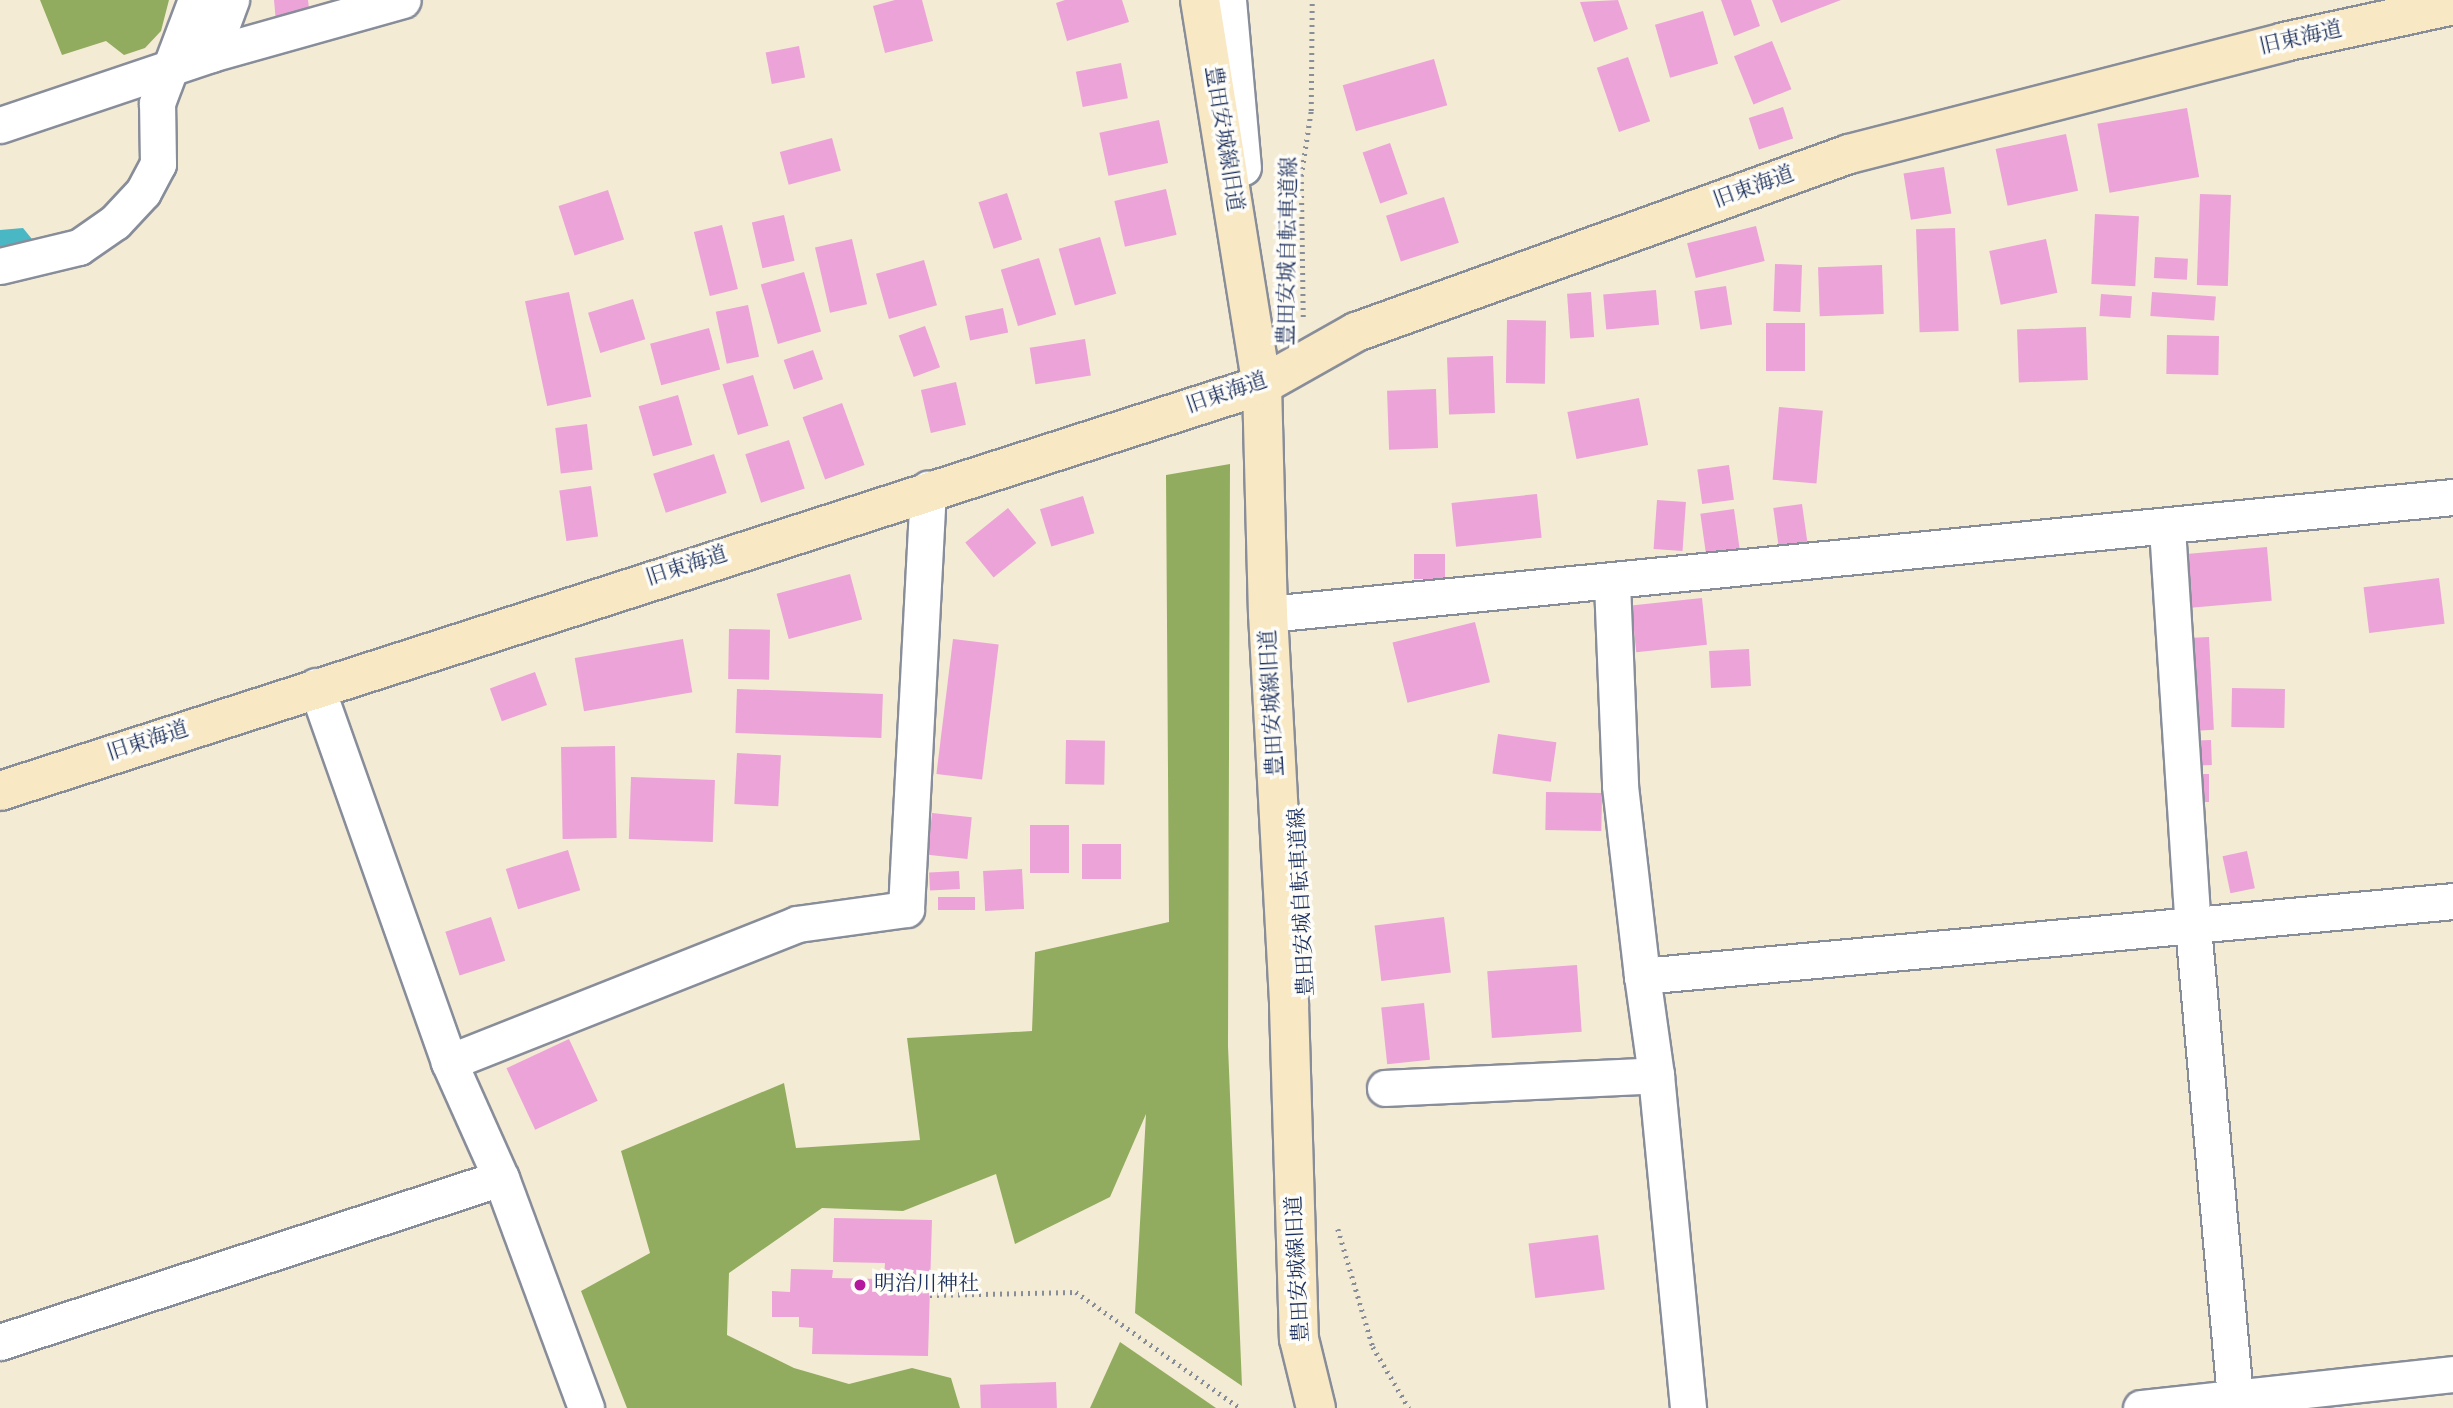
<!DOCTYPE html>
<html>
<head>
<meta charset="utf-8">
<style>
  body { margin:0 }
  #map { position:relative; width:2453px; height:1408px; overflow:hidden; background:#f4ebd5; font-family:"Old Standard TT","Noto Serif JP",serif }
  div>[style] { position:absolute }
  .forest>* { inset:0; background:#92ac5f }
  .water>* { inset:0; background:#4ab7c4 }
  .building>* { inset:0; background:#eca3d8; transform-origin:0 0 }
  .path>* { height:4.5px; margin-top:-2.25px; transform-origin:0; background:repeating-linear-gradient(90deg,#888d9a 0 2px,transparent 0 7px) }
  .roads { filter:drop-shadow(2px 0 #888d9a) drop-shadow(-2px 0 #888d9a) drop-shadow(0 2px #888d9a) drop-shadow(0 -2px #888d9a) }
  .street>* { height:35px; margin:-17.5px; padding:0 17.5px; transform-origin:17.5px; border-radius:17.5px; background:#fff }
  .secondary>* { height:38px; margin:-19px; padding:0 19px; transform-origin:19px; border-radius:19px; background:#f8e8c3 }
  .dots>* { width:19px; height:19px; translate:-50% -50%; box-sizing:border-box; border:4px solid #fdfcf7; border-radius:50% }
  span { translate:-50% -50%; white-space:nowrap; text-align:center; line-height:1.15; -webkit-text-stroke:7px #fdfcf7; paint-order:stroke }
  .street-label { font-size:21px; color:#1b2f5e }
  .poi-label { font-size:21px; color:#1b2f5e }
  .left { translate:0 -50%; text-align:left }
</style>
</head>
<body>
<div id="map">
  <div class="forest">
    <div style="clip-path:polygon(40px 0,169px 0,161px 31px,145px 48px,124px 55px,106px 41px,62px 55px)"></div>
    <div style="clip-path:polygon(1230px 464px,1228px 1046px,1242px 1386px,1135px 1313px,1146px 1114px,1110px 1197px,1015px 1244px,996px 1174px,903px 1211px,822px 1208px,729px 1273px,727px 1335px,794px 1368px,849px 1384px,912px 1368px,951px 1378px,960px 1408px,627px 1408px,581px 1291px,650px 1253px,621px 1151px,784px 1083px,796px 1148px,920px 1140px,907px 1038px,1032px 1031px,1035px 952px,1169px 922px,1166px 475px)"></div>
    <div style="clip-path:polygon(1120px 1342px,1216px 1408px,1090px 1408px)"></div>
  </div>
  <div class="water">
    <div style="clip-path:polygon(23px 228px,36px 244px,0 254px,0 230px)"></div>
  </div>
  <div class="building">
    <div style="clip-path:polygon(274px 0,308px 0,310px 17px,276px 22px)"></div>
    <div style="clip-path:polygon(895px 0,922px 0,933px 41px,885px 53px,873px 6px)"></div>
    <div style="clip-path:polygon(1065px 0,1122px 0,1129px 22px,1067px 41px,1056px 3px)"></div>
    <div style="clip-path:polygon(1618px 0,1628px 29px,1594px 42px,1580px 2px)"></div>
    <div style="clip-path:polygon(1721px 0,1751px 0,1760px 26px,1734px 36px)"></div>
    <div style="clip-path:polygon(1772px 0,1841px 0,1781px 23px)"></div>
    <div style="left:1703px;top:11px;width:55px;height:50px;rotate:74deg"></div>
    <div style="left:1772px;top:41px;width:52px;height:41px;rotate:68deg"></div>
    <div style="left:799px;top:46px;width:32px;height:34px;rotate:79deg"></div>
    <div style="left:1628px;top:57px;width:68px;height:33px;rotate:71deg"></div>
    <div style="left:1434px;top:59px;width:48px;height:95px;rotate:74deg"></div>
    <div style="left:1121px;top:63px;width:36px;height:46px;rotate:79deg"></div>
    <div style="left:1783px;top:107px;width:33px;height:36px;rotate:72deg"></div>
    <div style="left:2187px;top:108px;width:70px;height:91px;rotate:80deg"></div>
    <div style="left:1159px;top:120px;width:44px;height:61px;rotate:78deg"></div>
    <div style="left:2066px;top:134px;width:58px;height:72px;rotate:78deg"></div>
    <div style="left:832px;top:138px;width:34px;height:54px;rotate:75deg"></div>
    <div style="left:1390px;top:143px;width:54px;height:29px;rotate:71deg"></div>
    <div style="left:1944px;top:167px;width:47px;height:41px;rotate:81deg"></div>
    <div style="left:1166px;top:189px;width:47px;height:53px;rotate:77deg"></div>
    <div style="left:608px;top:190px;width:52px;height:52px;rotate:72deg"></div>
    <div style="left:1007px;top:193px;width:49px;height:30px;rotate:72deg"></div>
    <div style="left:2200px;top:194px;width:31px;height:91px;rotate:2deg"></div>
    <div style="left:1444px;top:197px;width:48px;height:61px;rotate:72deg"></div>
    <div style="left:2095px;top:214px;width:44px;height:70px;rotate:3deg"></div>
    <div style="left:784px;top:215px;width:47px;height:33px;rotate:77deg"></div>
    <div style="left:722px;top:225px;width:66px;height:29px;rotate:76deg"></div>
    <div style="left:1756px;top:226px;width:36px;height:71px;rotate:76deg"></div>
    <div style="left:1955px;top:228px;width:103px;height:39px;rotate:88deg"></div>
    <div style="left:1100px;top:237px;width:59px;height:43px;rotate:74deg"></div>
    <div style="left:852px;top:239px;width:67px;height:38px;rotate:77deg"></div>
    <div style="left:2046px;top:239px;width:55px;height:58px;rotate:78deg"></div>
    <div style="left:2155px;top:257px;width:33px;height:21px;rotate:3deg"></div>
    <div style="left:1039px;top:258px;width:59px;height:40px;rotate:73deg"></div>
    <div style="left:924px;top:260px;width:47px;height:50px;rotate:74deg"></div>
    <div style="left:1775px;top:264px;width:27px;height:47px;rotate:2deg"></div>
    <div style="left:1882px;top:265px;width:49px;height:64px;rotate:88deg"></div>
    <div style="left:804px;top:272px;width:62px;height:45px;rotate:74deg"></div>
    <div style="left:1726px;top:286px;width:39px;height:32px;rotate:81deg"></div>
    <div style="left:1656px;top:290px;width:35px;height:53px;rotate:85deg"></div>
    <div style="left:569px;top:292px;width:107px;height:45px;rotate:78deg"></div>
    <div style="left:1591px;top:292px;width:45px;height:24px;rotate:86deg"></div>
    <div style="left:2152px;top:292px;width:64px;height:24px;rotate:4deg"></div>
    <div style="left:2101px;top:294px;width:31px;height:22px;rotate:4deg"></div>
    <div style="left:633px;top:299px;width:42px;height:47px;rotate:73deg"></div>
    <div style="left:748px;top:305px;width:53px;height:33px;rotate:78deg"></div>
    <div style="left:1003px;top:308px;width:25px;height:39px;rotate:78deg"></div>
    <div style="left:1507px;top:320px;width:39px;height:63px;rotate:1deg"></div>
    <div style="left:1766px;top:323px;width:39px;height:48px"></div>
    <div style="left:925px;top:326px;width:44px;height:28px;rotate:70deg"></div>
    <div style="left:2086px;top:327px;width:53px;height:69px;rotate:88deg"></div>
    <div style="left:709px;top:328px;width:43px;height:61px;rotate:75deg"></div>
    <div style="left:2167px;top:335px;width:52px;height:39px;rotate:1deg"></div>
    <div style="left:1085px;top:339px;width:37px;height:56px;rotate:81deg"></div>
    <div style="left:813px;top:350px;width:31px;height:31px;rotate:71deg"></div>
    <div style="left:1493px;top:356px;width:57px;height:46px;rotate:88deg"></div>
    <div style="left:753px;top:375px;width:53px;height:32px;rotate:73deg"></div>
    <div style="left:956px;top:382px;width:44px;height:36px;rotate:77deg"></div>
    <div style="left:1436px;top:389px;width:59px;height:49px;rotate:88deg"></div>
    <div style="left:678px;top:395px;width:52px;height:41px;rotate:74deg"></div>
    <div style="left:1639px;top:398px;width:48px;height:73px;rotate:79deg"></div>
    <div style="left:842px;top:403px;width:66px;height:42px;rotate:70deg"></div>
    <div style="left:1779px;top:407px;width:44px;height:73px;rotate:5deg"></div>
    <div style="left:587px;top:424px;width:46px;height:32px;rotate:83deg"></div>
    <div style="left:789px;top:440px;width:51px;height:46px;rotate:72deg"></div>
    <div style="left:714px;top:454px;width:41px;height:64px;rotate:72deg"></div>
    <div style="left:1729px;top:465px;width:35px;height:32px;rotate:82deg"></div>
    <div style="left:591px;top:486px;width:51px;height:32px;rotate:82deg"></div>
    <div style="left:1537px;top:494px;width:44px;height:86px;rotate:84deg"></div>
    <div style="left:1083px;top:496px;width:39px;height:45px;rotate:73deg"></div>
    <div style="left:1657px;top:500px;width:29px;height:49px;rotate:4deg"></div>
    <div style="left:1802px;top:504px;width:41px;height:29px;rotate:82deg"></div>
    <div style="left:1008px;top:508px;width:45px;height:55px;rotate:51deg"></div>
    <div style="left:1734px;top:509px;width:41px;height:34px;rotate:82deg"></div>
    <div style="left:2267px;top:547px;width:54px;height:84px;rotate:85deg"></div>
    <div style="left:1445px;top:554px;width:25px;height:31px;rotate:90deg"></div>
    <div style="left:850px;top:574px;width:47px;height:76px;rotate:75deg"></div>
    <div style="left:2439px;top:578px;width:46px;height:76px;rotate:83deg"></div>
    <div style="left:1702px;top:598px;width:47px;height:71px;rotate:84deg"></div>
    <div style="left:1475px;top:622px;width:62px;height:85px;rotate:76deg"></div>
    <div style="left:729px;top:629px;width:41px;height:50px;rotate:1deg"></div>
    <div style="left:2209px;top:637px;width:93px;height:21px;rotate:87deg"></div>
    <div style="left:683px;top:639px;width:54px;height:110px;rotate:80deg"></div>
    <div style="left:953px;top:639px;width:46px;height:136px;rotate:7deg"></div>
    <div style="left:1749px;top:649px;width:37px;height:40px;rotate:87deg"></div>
    <div style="left:535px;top:672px;width:35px;height:48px;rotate:70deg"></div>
    <div style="left:2232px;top:688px;width:53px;height:39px;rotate:1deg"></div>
    <div style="left:737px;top:689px;width:146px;height:44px;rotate:2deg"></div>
    <div style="left:1498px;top:734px;width:59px;height:40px;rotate:8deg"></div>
    <div style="left:1066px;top:740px;width:39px;height:44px;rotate:1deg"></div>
    <div style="left:2211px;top:740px;width:25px;height:20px;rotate:88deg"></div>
    <div style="left:615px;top:746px;width:92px;height:54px;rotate:89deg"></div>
    <div style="left:737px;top:753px;width:44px;height:51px;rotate:3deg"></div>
    <div style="left:2192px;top:774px;width:17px;height:28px"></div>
    <div style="left:631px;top:777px;width:84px;height:62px;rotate:2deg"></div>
    <div style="left:1546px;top:792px;width:56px;height:38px;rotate:1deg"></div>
    <div style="left:932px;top:813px;width:40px;height:42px;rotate:6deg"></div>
    <div style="left:1030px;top:825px;width:39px;height:48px"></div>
    <div style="left:1082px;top:844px;width:39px;height:35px"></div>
    <div style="left:568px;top:850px;width:42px;height:65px;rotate:73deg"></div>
    <div style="left:2247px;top:851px;width:38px;height:25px;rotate:78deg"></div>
    <div style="left:1022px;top:869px;width:40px;height:39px;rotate:87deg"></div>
    <div style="left:959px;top:871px;width:18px;height:30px;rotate:87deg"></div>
    <div style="left:975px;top:897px;width:13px;height:37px;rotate:90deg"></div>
    <div style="left:491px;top:917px;width:46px;height:48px;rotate:72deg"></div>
    <div style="left:1444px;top:917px;width:56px;height:70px;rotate:83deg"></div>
    <div style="left:1577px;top:965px;width:67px;height:90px;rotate:86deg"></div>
    <div style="left:1424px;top:1003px;width:57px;height:43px;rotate:84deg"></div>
    <div style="left:569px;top:1039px;width:68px;height:69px;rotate:65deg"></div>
    <div style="clip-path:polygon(834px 1218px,932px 1220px,928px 1356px,812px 1354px,813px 1328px,799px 1327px,799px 1317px,772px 1317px,772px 1291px,790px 1292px,791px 1269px,833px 1270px,832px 1278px,884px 1279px,885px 1263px,833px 1262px)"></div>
    <div style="left:1598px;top:1235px;width:55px;height:70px;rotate:83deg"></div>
    <div style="left:1056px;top:1382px;width:26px;height:76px;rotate:88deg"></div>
  </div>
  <div class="path">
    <div style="left:1303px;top:317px;width:141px;rotate:-90.8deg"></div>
    <div style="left:1301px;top:176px;width:66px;rotate:-81.3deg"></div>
    <div style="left:1311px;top:111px;width:111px;rotate:-89.5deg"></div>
    <div style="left:1338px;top:1229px;width:123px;rotate:73.5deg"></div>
    <div style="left:1373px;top:1347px;width:71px;rotate:59.5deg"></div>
    <div style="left:930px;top:1295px;width:146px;rotate:-1.2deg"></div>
    <div style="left:1076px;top:1292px;width:201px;rotate:35.3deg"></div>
  </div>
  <div class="roads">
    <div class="street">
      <div style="left:1228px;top:0;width:168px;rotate:84.9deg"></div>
      <div style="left:211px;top:54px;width:58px;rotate:-69.7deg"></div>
      <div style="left:0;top:125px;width:223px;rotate:-18.6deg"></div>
      <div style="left:211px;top:54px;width:199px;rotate:-15.7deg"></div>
      <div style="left:0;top:266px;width:81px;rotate:-13.5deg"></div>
      <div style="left:79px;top:247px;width:44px;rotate:-34.8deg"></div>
      <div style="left:115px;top:222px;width:41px;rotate:-47deg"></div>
      <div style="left:143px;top:192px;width:32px;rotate:-62deg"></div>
      <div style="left:158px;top:164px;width:61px;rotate:-90.9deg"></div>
      <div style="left:157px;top:103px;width:110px;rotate:-69.3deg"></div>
      <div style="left:2167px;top:528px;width:400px;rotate:86.3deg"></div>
      <div style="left:2193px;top:927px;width:483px;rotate:84.9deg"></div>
      <div style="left:1612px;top:583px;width:203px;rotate:87.7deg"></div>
      <div style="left:1620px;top:786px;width:191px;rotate:83.4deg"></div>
      <div style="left:1268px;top:614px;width:1191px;rotate:-5.64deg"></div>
      <div style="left:316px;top:686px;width:399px;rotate:70.5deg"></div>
      <div style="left:449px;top:1062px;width:127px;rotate:65.9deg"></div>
      <div style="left:501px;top:1178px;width:245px;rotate:69.7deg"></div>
      <div style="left:449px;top:1062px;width:374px;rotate:-21.6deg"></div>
      <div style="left:797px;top:924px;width:110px;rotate:-7.8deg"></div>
      <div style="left:906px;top:909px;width:421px;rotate:-87deg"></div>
      <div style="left:1656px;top:1075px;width:335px;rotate:84.5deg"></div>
      <div style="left:1385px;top:1088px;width:271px;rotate:-2.7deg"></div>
      <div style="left:1656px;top:1075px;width:100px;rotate:-98deg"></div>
      <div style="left:1642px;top:976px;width:814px;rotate:-5.28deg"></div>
      <div style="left:0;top:1342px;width:527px;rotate:-18.13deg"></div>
      <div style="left:2141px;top:1408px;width:314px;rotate:-6.2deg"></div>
    </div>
    <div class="secondary">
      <div style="left:1200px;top:0;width:390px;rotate:80.9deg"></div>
      <div style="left:1262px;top:385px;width:229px;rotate:88.5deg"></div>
      <div style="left:1268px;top:614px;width:392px;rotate:86.9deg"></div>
      <div style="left:1289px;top:1005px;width:334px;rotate:88.3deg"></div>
      <div style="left:1299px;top:1339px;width:71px;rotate:76.2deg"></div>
      <div style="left:0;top:791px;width:1326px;rotate:-17.83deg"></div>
      <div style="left:1262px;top:385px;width:108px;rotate:-29.4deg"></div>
      <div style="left:1356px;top:332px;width:524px;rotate:-19.85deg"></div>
      <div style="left:1849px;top:154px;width:449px;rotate:-14.4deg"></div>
      <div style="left:2284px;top:42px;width:173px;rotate:-12.3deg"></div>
    </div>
  </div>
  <div class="dots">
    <div style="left:860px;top:1285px;background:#b5179e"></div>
  </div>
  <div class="street-label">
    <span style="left:2301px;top:39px;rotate:-13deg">旧東海道</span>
    <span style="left:1223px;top:139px;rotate:81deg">豊田安城線旧道</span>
    <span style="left:1754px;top:188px;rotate:-20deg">旧東海道</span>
    <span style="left:1289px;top:251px;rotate:-89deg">豊田安城自転車道線</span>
    <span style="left:1227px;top:394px;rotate:-19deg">旧東海道</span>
    <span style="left:687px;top:567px;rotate:-18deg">旧東海道</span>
    <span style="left:1273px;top:703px;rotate:-93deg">豊田安城線旧道</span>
    <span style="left:148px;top:742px;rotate:-18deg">旧東海道</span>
    <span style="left:1303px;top:902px;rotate:-93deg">豊田安城自転車道線</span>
    <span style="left:1299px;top:1269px;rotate:-93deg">豊田安城線旧道</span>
  </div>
  <div class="poi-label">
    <span class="left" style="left:874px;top:1285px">明治川神社</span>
  </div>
</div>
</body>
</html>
